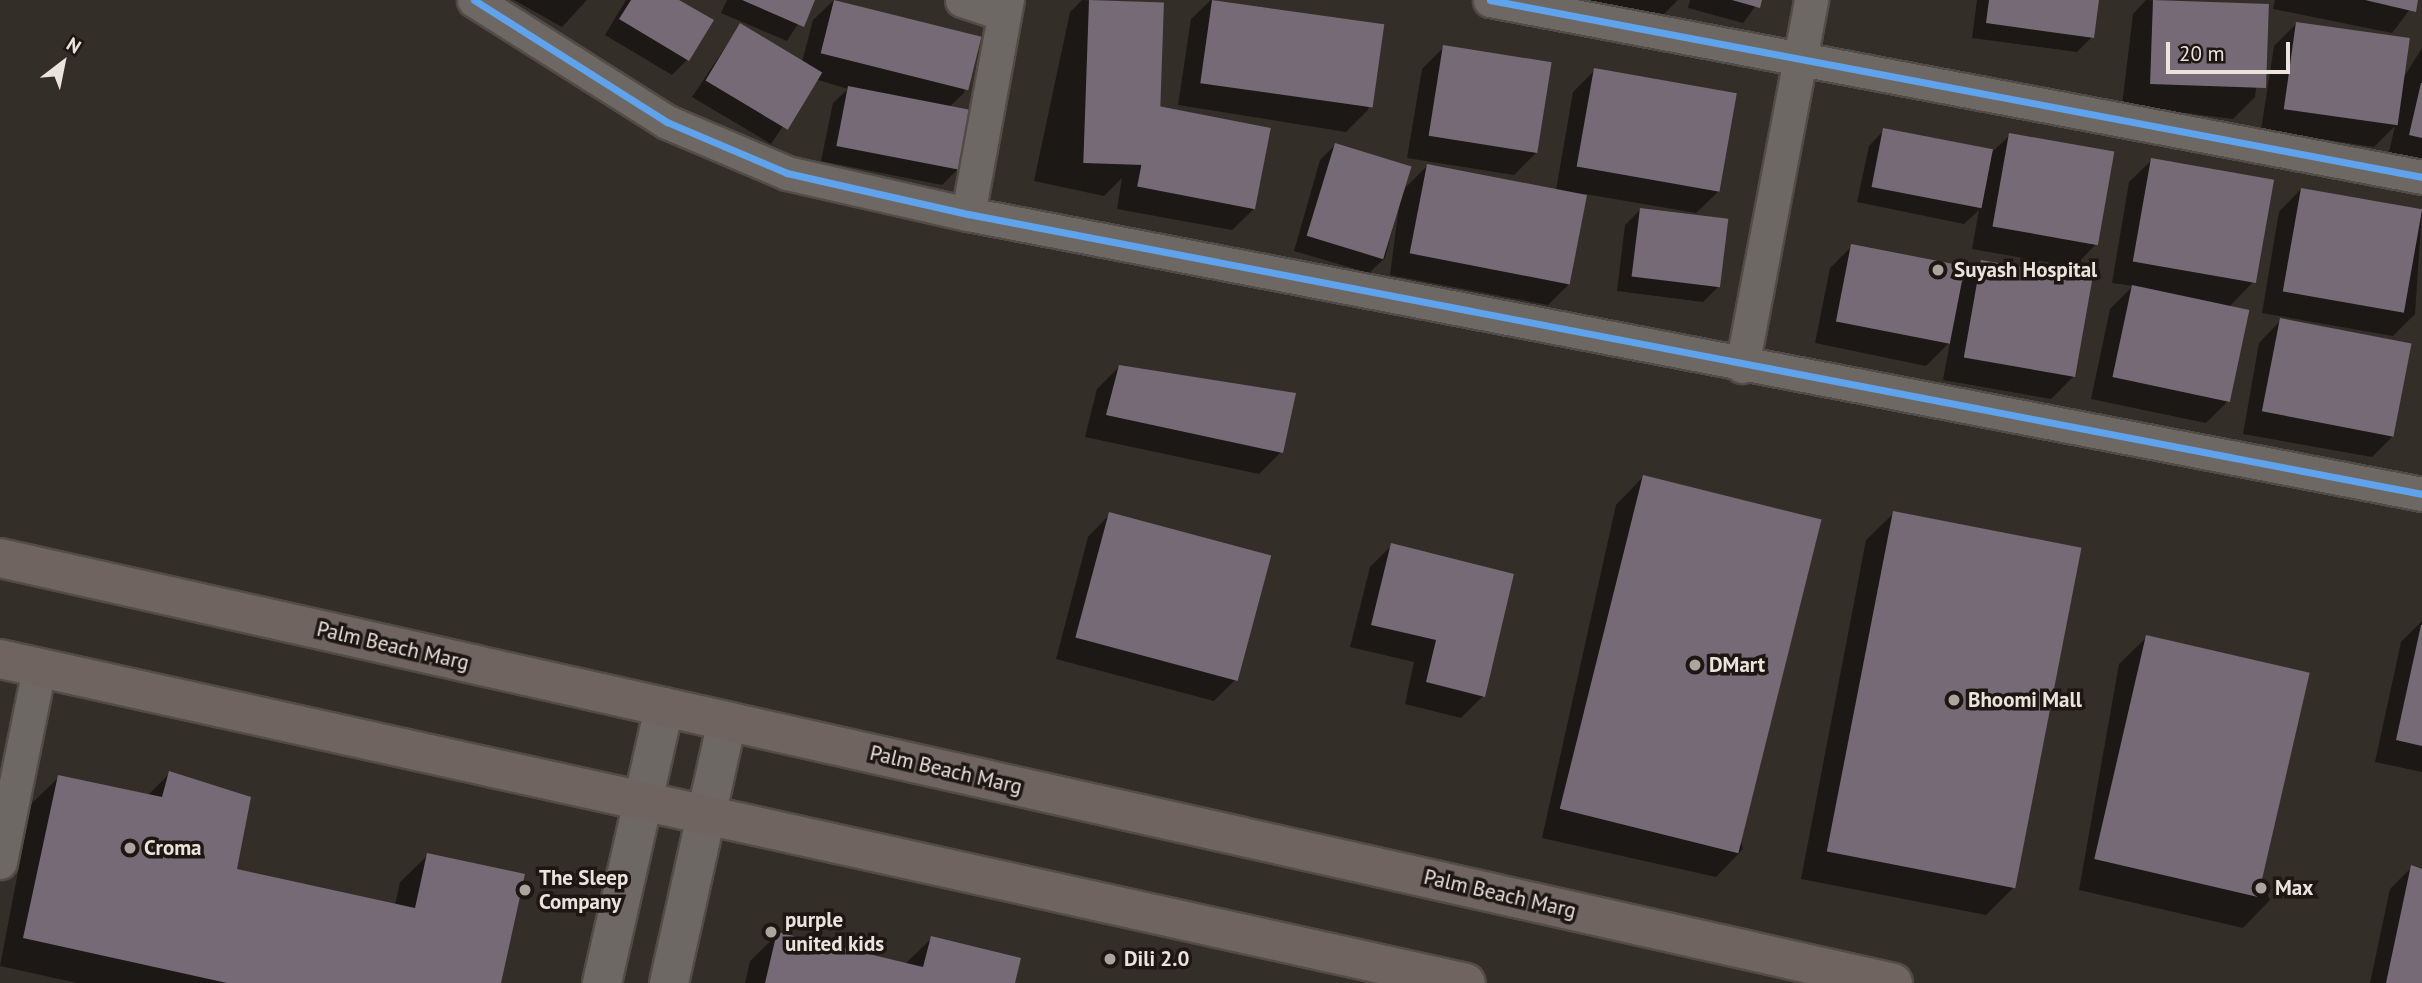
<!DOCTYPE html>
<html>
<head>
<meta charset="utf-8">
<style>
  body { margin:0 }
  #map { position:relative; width:2422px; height:983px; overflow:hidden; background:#342e28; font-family:"PT Sans",sans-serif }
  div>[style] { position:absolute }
  .shadow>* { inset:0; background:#0007 }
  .building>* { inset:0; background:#756a76; transform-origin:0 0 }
  .roads { filter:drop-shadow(2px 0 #524c46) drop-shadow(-2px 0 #524c46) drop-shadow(0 2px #524c46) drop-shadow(0 -2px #524c46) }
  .street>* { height:33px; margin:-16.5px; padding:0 16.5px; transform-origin:16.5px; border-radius:16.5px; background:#6e6864 }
  .secondary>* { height:38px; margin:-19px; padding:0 19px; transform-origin:19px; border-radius:19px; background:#6e6864 }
  .primary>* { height:38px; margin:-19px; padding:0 19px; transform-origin:19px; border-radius:19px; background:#706461 }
  .cycleway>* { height:7px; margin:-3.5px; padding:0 3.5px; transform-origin:3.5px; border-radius:3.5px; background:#60a3ed }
  .dots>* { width:19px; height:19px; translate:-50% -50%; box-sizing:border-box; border:4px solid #1d1612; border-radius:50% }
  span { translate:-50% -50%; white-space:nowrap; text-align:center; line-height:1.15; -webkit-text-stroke:7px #1d1612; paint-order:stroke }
  .poi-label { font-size:21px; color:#ede3dd; font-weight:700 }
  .left { translate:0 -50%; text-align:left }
  .street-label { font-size:21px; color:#ede3dd }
  .north { position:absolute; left:28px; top:28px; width:70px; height:70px; -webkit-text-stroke:5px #1d1612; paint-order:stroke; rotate:32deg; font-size:19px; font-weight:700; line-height:28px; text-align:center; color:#ede3dd }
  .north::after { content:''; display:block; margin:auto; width:24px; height:32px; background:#ede3dd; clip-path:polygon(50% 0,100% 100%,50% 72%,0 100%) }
  .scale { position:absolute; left:2166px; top:42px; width:124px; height:32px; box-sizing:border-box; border:4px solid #ede3dd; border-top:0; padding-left:9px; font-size:21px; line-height:24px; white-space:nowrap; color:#ede3dd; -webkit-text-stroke:5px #1d1612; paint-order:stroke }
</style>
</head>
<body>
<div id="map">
  <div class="shadow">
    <div style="clip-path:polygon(514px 0,587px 0,562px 27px)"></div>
    <div style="clip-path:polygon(626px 0,676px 0,688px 59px,672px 75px,605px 35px)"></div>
    <div style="clip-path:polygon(727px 0,813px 0,787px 41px,721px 13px)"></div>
    <div style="clip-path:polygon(834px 0,978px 39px,964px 93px,949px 107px,957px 170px,942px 185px,821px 161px,833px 103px,848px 89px,815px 79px,771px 144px,692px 97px,740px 25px,802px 62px,813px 20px)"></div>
    <div style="clip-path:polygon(1082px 0,1162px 5px,1137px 123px,1153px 107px,1255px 208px,1232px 230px,1117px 209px,1122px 178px,1104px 196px,1034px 181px,1070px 12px)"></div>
    <div style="clip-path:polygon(1211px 0,1382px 24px,1368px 110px,1346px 132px,1178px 105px,1191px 19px)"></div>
    <div style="clip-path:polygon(1559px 0,1678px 0,1664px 14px)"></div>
    <div style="clip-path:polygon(1690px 0,1760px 0,1743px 23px,1688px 8px)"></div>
    <div style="clip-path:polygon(1977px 0,2097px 0,2092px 37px,2077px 52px,1972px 38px)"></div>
    <div style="clip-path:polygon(2146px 0,2267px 6px,2255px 97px,2233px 119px,2122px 105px,2133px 14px)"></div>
    <div style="clip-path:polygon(2275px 0,2417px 0,2392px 33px,2273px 9px)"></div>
    <div style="clip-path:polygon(2296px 24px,2402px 80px,2422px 48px,2422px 164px,2388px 156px,2395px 126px,2374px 147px,2261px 130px,2274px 46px)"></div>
    <div style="clip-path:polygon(1444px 47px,1536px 153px,1514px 175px,1407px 158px,1422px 69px)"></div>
    <div style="clip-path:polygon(1595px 70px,1719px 191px,1696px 213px,1585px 194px,1570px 283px,1548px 305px,1390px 275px,1399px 205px,1385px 258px,1369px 273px,1294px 251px,1320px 160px,1335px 145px,1404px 189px,1427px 166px,1556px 190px,1573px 92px)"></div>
    <div style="clip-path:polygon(1884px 130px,1992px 152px,2010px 135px,2096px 244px,2074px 267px,1972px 249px,1979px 210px,1964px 224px,1857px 202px,1869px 146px)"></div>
    <div style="clip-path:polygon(2152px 160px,2253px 282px,2229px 307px,2228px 401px,2206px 423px,2091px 399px,2110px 309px,2133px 286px,2112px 283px,2129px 182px)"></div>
    <div style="clip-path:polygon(2301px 189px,2422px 211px,2415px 314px,2393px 336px,2262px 313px,2279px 212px)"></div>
    <div style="clip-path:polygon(1640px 210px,1718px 287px,1703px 302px,1617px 291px,1625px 225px)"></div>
    <div style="clip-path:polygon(1852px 246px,1960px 284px,1982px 262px,2073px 377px,2051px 399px,1943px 380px,1950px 342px,1926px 366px,1815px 343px,1830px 268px)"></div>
    <div style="clip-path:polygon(2281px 320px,2394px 435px,2372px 457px,2243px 434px,2259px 343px)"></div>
    <div style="clip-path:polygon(1119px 367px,1281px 452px,1259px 474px,1085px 437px,1097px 389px)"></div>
    <div style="clip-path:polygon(1643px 477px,1743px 849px,1716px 877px,1542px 838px,1616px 505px)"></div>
    <div style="clip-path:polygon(1894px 513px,2014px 887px,1986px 915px,1801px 879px,1866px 540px)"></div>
    <div style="clip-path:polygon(1110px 514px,1236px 679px,1214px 701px,1056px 659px,1088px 537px)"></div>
    <div style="clip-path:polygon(1392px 545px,1483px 696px,1461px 718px,1405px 704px,1414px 662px,1350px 647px,1370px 567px)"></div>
    <div style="clip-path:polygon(2422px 621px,2422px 772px,2375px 762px,2401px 642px)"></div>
    <div style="clip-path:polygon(2147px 637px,2270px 900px,2243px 928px,2079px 890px,2119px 664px)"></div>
    <div style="clip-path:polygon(170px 773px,235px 871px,395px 905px,400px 882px,428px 855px,500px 983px,77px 983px,0 966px,31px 804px,59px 777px,147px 796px)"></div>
    <div style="clip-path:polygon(2412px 867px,2422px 871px,2422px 983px,2370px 983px,2390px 889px)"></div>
    <div style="clip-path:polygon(778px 934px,905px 964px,932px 938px,1013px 983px,745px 983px,750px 961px)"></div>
  </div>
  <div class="building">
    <div style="clip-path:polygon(631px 0,679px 0,714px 20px,689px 61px,619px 19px)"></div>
    <div style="clip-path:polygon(742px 0,815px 0,804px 27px)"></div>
    <div style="left:834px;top:0;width:152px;height:55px;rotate:14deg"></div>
    <div style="left:1089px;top:0;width:75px;height:163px;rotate:2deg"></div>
    <div style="left:1212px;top:0;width:174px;height:84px;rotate:8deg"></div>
    <div style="clip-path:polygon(1732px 0,1762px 0,1760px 8px)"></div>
    <div style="clip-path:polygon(1989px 0,2099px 0,2094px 38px,1986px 23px)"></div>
    <div style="left:2153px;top:0;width:116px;height:84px;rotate:2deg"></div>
    <div style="clip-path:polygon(2365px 0,2418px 0,2416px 12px)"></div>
    <div style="left:2296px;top:22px;width:115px;height:88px;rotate:8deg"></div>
    <div style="left:740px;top:23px;width:96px;height:67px;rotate:31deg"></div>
    <div style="left:1443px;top:45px;width:110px;height:92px;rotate:9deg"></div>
    <div style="left:1594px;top:68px;width:145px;height:100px;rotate:10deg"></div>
    <div style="clip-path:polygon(2421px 83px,2422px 83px,2422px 138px,2409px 135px)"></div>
    <div style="left:848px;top:86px;width:124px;height:61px;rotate:11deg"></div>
    <div style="left:1153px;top:105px;width:120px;height:83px;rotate:11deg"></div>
    <div style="left:1883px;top:128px;width:112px;height:60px;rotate:11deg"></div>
    <div style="left:2009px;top:133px;width:107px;height:95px;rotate:10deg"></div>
    <div style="left:1335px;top:143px;width:80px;height:97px;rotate:17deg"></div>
    <div style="left:2151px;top:158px;width:125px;height:105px;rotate:10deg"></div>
    <div style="left:1427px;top:164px;width:163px;height:91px;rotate:11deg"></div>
    <div style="left:2301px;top:188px;width:123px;height:105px;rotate:10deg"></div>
    <div style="left:1640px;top:208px;width:89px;height:69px;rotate:7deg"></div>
    <div style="left:1851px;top:244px;width:116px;height:79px;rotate:11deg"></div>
    <div style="left:1981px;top:260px;width:113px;height:99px;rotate:10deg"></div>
    <div style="left:2132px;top:285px;width:120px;height:94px;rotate:12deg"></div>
    <div style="left:2280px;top:318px;width:134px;height:95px;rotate:11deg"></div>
    <div style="clip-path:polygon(1119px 365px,1296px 393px,1283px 453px,1106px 415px)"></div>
    <div style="left:1643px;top:475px;width:184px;height:344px;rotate:14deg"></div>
    <div style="left:1893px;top:511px;width:192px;height:347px;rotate:11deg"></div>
    <div style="left:1109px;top:512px;width:168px;height:130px;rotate:15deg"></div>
    <div style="clip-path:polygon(1391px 543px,1514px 574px,1485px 697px,1426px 682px,1436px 640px,1371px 625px)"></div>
    <div style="clip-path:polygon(2421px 625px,2422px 625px,2422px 746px,2396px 740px)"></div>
    <div style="left:2146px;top:635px;width:168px;height:230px;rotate:13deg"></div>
    <div style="clip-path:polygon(169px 771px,251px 797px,237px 869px,415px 908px,427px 853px,525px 874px,501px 983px,227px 983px,23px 938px,58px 775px,162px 797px)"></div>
    <div style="clip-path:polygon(2411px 865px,2422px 869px,2422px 983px,2386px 983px)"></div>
    <div style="clip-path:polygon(777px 932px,923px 967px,931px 936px,1021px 958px,1015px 983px,765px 983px)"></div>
  </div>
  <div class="roads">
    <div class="street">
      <div style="left:474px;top:0;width:228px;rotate:32.3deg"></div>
      <div style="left:667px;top:122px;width:130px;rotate:23deg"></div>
      <div style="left:787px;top:173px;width:186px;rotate:12.8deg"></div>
      <div style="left:968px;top:214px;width:1481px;rotate:10.9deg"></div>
      <div style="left:962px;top:0;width:44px;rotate:18.4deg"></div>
      <div style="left:1490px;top:0;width:949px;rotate:10.75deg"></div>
      <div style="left:968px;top:214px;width:218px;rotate:-79.7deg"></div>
      <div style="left:1742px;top:366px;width:372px;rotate:-79.3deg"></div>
      <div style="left:0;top:862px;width:198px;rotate:-78.6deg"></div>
    </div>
    <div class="secondary">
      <div style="left:602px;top:983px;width:283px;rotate:-77.3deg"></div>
      <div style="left:669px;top:983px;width:268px;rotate:-77.5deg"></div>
    </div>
    <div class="primary">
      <div style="left:0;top:558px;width:1940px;rotate:12.65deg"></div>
      <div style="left:0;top:659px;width:1501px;rotate:12.46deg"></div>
    </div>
  </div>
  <div class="cycleway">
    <div style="left:474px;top:0;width:228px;rotate:32.3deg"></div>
    <div style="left:667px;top:122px;width:130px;rotate:23deg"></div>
    <div style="left:787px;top:173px;width:186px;rotate:12.8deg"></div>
    <div style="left:968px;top:214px;width:1481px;rotate:10.9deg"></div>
    <div style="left:1490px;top:0;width:949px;rotate:10.75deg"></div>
  </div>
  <div class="dots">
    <div style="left:1938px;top:270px;background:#aca49e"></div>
    <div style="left:1695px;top:665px;background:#aca49e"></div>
    <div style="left:1954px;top:700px;background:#aca49e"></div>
    <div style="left:130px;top:848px;background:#aca49e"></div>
    <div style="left:2261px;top:888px;background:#aca49e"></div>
    <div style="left:525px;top:890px;background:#aca49e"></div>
    <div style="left:771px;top:932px;background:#aca49e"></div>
    <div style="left:1110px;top:959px;background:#aca49e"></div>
  </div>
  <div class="poi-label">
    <span class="left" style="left:1954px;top:270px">Suyash Hospital</span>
    <span class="left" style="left:1709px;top:665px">DMart</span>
    <span class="left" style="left:1968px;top:700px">Bhoomi Mall</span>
    <span class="left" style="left:144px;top:848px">Croma</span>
    <span class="left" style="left:539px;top:890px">The Sleep<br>Company</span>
    <span class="left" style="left:2275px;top:888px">Max</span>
    <span class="left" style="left:785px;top:932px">purple<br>united kids</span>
    <span class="left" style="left:1124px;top:959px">Dili 2.0</span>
  </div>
  <div class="street-label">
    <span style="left:393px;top:646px;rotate:13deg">Palm Beach Marg</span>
    <span style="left:946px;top:770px;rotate:13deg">Palm Beach Marg</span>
    <span style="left:1500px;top:894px;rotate:13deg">Palm Beach Marg</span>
  </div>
  <div class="north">N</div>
  <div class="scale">20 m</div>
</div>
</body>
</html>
